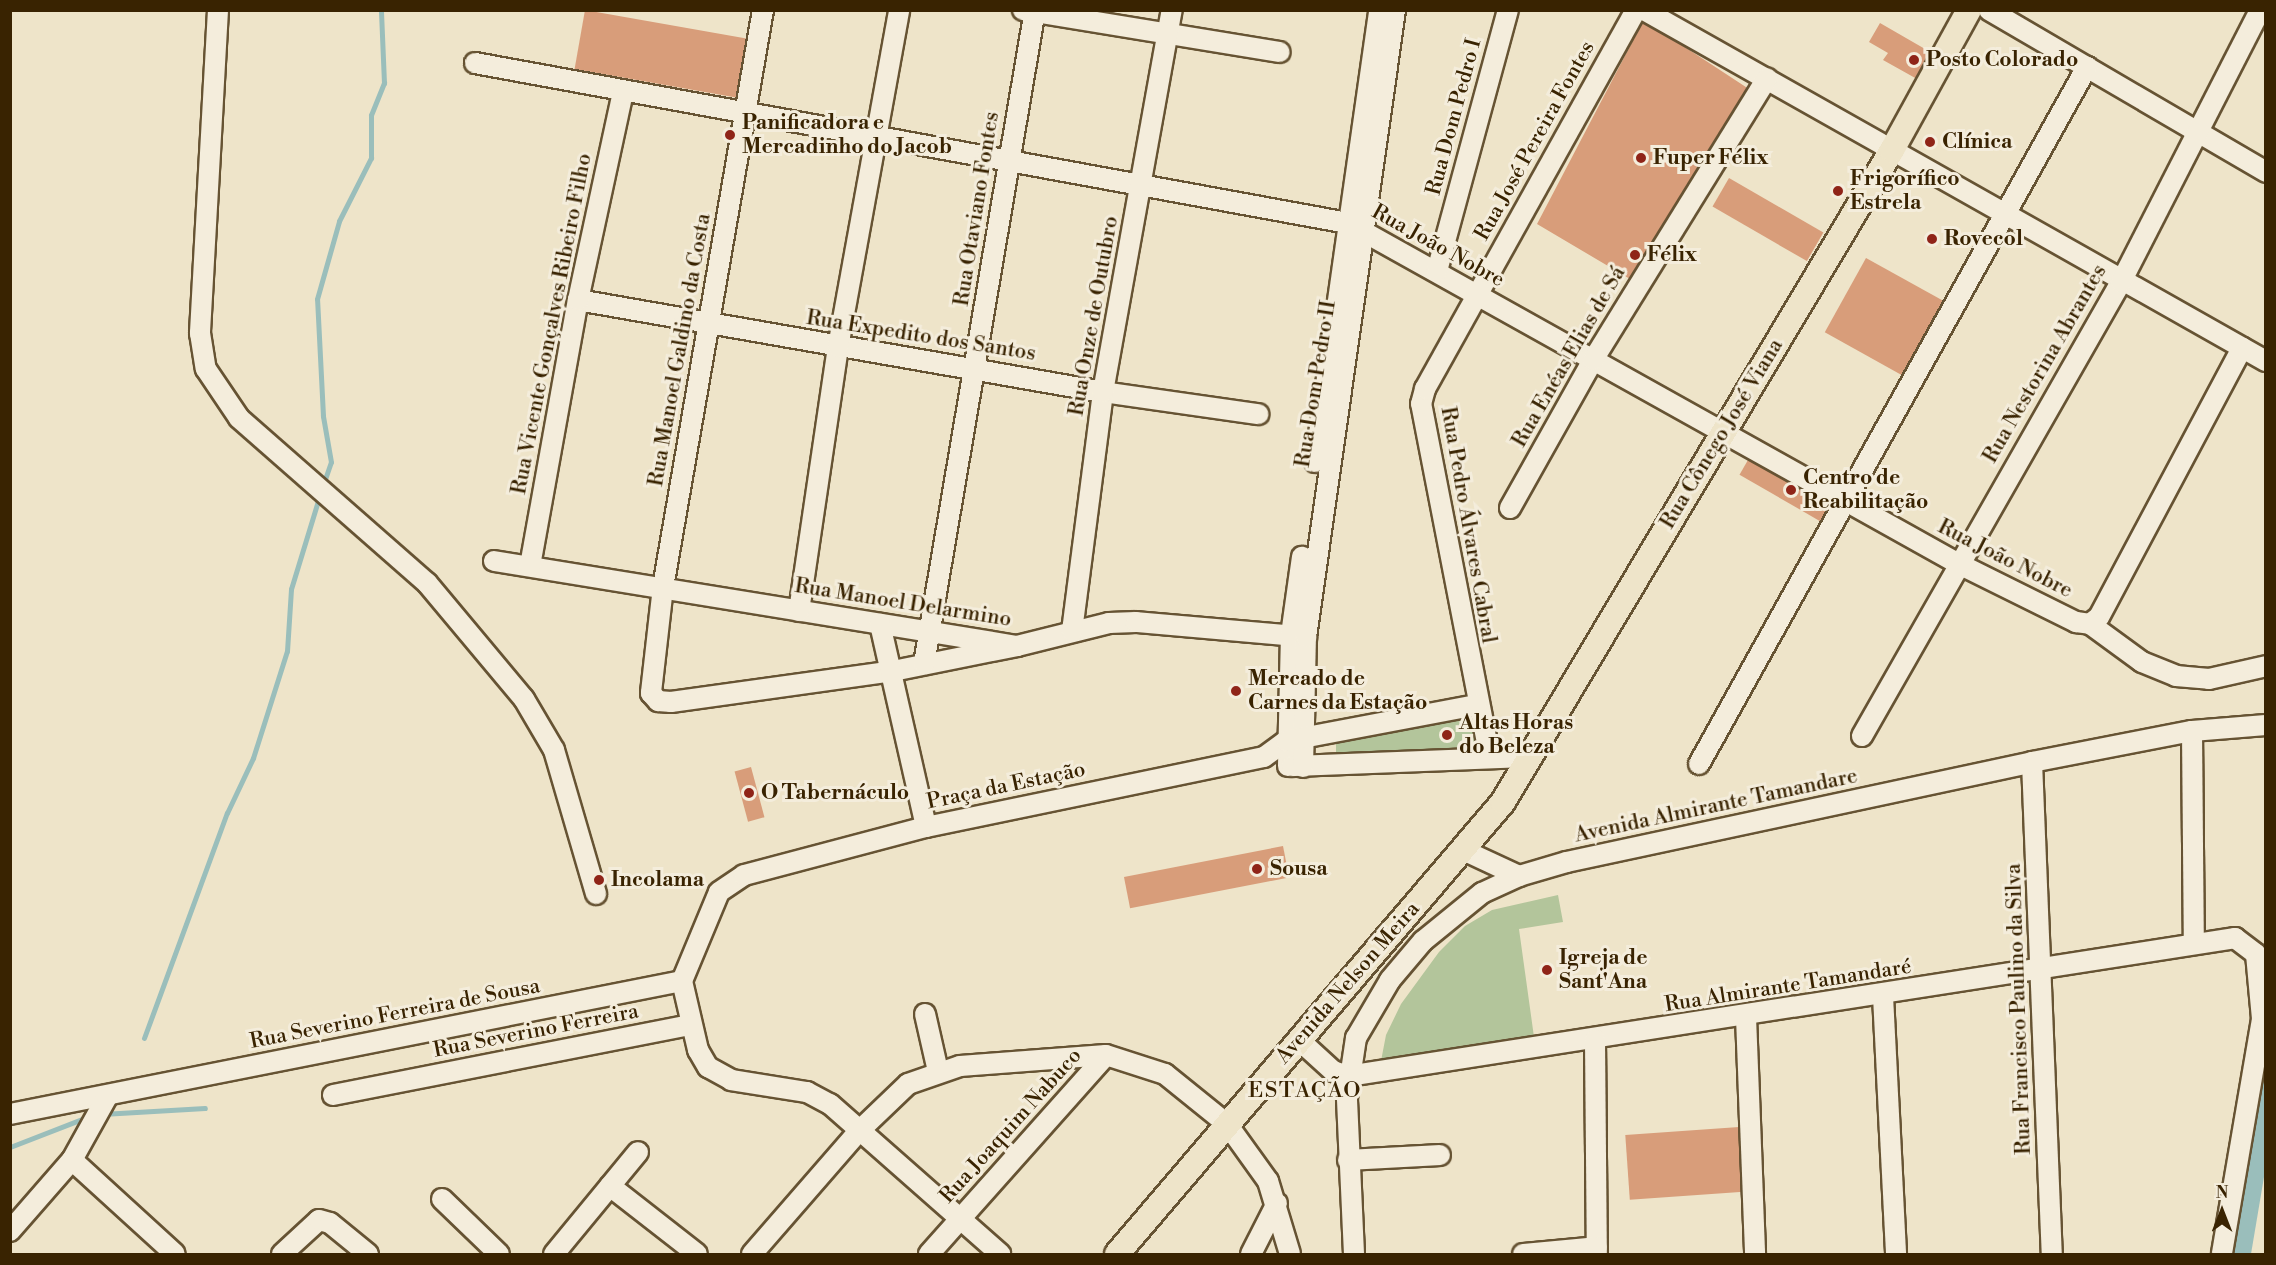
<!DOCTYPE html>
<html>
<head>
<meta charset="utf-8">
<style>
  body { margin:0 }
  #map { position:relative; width:2276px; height:1265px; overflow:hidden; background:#eee4c9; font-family:"Libre Bodoni",serif }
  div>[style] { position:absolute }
  .green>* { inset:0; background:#b3c59b }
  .water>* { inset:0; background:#9abebb }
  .stream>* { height:5px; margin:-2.5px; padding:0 2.5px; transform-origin:2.5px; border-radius:2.5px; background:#9abebb }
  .building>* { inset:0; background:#d89d7a; transform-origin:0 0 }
  .roads { filter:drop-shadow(2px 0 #665333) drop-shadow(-2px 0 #665333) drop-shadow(0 2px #665333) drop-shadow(0 -2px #665333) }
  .minor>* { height:20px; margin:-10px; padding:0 10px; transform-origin:10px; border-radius:10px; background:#f4eddc }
  .major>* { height:24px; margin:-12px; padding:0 12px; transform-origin:12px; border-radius:12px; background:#eee4c9 }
  .dots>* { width:16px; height:16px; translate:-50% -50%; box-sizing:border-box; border:3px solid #f4eddc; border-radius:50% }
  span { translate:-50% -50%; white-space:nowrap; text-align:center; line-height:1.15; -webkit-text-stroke:6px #f4eddc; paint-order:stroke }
  .poi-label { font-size:21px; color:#392301; font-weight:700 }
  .left { translate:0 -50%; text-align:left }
  .street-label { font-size:21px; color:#392301 }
  .neighbourhood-label { font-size:22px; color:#392301; letter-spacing:1.5px }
  .frame { position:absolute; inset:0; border:12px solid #392301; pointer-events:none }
  .north { position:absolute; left:2192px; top:1181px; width:60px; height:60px; -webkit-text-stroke:4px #f4eddc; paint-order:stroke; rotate:0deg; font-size:16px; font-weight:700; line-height:24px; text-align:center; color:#392301 }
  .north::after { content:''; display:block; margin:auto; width:21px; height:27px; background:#392301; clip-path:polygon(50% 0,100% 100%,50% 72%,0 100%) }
</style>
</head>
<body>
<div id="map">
  <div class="green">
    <div style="clip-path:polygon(1460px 714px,1476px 717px,1481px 741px,1470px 750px,1336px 758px,1336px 742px)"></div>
    <div style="clip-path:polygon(1558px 895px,1563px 922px,1519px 929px,1534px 1037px,1381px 1061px,1386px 1035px,1401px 1004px,1439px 952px,1465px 926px,1492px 910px)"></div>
  </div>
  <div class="water">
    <div style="clip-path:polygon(2265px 1031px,2265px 1171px,2251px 1254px,2227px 1254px)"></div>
  </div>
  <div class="stream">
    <div style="left:323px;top:485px;width:24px;rotate:-71deg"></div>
    <div style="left:331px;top:462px;width:47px;rotate:-99.9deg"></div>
    <div style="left:323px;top:416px;width:117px;rotate:-92.9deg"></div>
    <div style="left:317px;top:299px;width:81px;rotate:-74.2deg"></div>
    <div style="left:339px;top:221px;width:71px;rotate:-63.1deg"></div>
    <div style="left:371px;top:158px;width:43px;rotate:-90deg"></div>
    <div style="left:371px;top:115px;width:35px;rotate:-68deg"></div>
    <div style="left:384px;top:83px;width:73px;rotate:-92.4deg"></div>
    <div style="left:144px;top:1038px;width:240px;rotate:-69.8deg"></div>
    <div style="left:227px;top:813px;width:61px;rotate:-64.7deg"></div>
    <div style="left:253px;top:758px;width:112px;rotate:-72.4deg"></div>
    <div style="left:287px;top:651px;width:62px;rotate:-86.3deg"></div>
    <div style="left:291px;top:589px;width:99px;rotate:-73deg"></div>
    <div style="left:102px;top:1114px;width:103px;rotate:-3.3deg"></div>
    <div style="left:10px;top:1147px;width:86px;rotate:-21.2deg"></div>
  </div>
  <div class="building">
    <div style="left:585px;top:10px;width:171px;height:60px;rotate:10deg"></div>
    <div style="clip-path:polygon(1636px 15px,1755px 93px,1630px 279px,1537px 224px,1639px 29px)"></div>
    <div style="clip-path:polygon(1880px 23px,1932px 53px,1917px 79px,1883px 60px,1888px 53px,1869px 42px)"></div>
    <div style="left:1729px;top:178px;width:109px;height:33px;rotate:30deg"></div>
    <div style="left:1866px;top:258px;width:96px;height:85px;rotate:29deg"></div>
    <div style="left:1752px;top:453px;width:105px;height:25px;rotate:30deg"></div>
    <div style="left:751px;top:767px;width:52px;height:17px;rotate:75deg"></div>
    <div style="left:1283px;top:846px;width:32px;height:162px;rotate:79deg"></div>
    <div style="left:1739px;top:1127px;width:65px;height:114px;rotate:86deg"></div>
  </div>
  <div class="roads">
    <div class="minor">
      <div style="left:218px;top:10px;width:324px;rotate:93.2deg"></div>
      <div style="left:200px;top:333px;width:36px;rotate:81deg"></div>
      <div style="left:206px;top:369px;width:59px;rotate:56deg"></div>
      <div style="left:239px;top:418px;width:250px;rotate:41.3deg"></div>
      <div style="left:427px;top:583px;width:151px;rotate:50.1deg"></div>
      <div style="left:524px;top:699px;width:59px;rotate:59.5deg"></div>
      <div style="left:554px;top:750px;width:150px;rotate:73.7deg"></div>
      <div style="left:763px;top:10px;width:586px;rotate:99.83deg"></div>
      <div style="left:663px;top:587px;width:107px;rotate:96.5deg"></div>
      <div style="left:651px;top:693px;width:11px;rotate:49deg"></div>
      <div style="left:658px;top:701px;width:13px;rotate:4deg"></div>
      <div style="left:671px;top:702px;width:224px;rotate:-7.9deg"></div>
      <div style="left:893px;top:671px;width:126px;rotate:-11.4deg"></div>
      <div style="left:1023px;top:10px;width:260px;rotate:9.3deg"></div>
      <div style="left:1644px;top:10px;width:714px;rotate:29.44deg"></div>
      <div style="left:1989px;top:10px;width:321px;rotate:30.3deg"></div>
      <div style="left:475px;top:63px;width:888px;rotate:10.39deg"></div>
      <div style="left:1348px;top:223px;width:697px;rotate:29.17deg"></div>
      <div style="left:1957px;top:563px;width:133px;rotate:26.4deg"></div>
      <div style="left:2076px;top:622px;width:14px;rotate:8deg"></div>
      <div style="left:1437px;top:271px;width:270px;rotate:-74.8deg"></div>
      <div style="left:578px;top:300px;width:533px;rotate:9.94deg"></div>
      <div style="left:1103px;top:392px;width:157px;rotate:8.1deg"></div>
      <div style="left:1315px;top:462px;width:457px;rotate:-81.9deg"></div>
      <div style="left:1510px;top:508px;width:170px;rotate:-60.7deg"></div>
      <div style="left:1593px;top:360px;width:331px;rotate:-58.3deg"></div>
      <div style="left:494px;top:561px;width:530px;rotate:9.23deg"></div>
      <div style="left:1017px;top:646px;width:95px;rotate:-14deg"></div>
      <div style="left:1109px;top:623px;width:27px;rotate:-2deg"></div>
      <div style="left:1136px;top:622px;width:171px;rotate:5deg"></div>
      <div style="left:530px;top:566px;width:270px;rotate:-79.8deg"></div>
      <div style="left:578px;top:300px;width:214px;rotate:-77.8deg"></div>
      <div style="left:799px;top:611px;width:267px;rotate:-81.6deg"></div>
      <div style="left:838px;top:347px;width:342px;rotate:-79.7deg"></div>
      <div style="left:880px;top:624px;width:208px;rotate:77.2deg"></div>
      <div style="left:2090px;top:624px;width:11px;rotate:-38deg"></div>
      <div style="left:2099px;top:617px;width:305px;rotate:-62deg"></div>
      <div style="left:2090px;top:624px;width:64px;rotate:36.2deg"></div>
      <div style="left:2142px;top:662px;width:37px;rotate:22deg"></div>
      <div style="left:2176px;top:676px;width:33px;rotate:5deg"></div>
      <div style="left:2209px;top:679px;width:58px;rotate:-12.8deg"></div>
      <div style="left:1072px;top:631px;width:241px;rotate:-82.6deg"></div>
      <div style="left:1103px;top:392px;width:388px;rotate:-79.8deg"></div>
      <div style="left:924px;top:664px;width:663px;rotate:-80.37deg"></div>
      <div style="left:2192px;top:731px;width:211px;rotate:89.5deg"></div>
      <div style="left:1862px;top:736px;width:523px;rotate:-60.3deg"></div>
      <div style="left:2121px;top:282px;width:305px;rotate:-62.9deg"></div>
      <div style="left:1490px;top:758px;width:361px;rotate:-101deg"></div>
      <div style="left:1421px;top:404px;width:16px;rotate:-75deg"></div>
      <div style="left:1425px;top:389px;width:434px;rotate:-60.9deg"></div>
      <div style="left:2032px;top:762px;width:492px;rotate:87.7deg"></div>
      <div style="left:1699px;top:764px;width:798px;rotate:-60.9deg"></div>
      <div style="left:1288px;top:766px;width:131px;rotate:-88.7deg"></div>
      <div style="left:1291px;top:635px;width:79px;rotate:-82deg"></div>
      <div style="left:1292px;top:766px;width:237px;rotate:-2.2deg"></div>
      <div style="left:1303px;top:767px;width:130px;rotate:-88.7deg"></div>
      <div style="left:1306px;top:637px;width:633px;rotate:-81.92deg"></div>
      <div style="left:1463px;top:850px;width:62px;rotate:24.9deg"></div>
      <div style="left:682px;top:981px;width:71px;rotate:76.9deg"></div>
      <div style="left:698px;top:1050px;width:20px;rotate:60deg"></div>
      <div style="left:708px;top:1067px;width:26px;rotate:29deg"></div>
      <div style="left:731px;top:1080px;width:77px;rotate:9deg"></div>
      <div style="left:807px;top:1092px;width:26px;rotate:28deg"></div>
      <div style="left:830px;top:1104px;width:227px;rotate:41.4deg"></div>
      <div style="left:1883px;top:996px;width:258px;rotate:87.1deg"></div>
      <div style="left:925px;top:1014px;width:58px;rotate:77.2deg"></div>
      <div style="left:1746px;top:1017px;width:237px;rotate:87.8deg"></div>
      <div style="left:1298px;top:1039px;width:47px;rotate:42.4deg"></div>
      <div style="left:1333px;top:1071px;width:16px;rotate:18deg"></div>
      <div style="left:1348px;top:1076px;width:898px;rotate:-8.84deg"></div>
      <div style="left:2235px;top:938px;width:26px;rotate:37deg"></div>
      <div style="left:2256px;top:954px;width:65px;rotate:84.7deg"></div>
      <div style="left:2262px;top:1019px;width:238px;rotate:99.7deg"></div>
      <div style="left:1595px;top:1040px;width:214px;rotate:89.5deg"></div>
      <div style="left:333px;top:1095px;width:365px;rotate:-11.1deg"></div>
      <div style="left:10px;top:1114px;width:685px;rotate:-11.2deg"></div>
      <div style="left:682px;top:981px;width:96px;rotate:-67.4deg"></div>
      <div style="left:719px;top:892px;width:30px;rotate:-34deg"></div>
      <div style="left:744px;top:875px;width:188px;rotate:-14.8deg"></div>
      <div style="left:926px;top:827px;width:345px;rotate:-11.7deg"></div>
      <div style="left:1264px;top:757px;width:27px;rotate:-36deg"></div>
      <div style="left:1286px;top:741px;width:194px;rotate:-10.7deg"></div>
      <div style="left:72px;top:1160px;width:139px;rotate:42.4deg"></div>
      <div style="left:1348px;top:1160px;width:92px;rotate:-3.1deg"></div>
      <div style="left:610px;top:1186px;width:110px;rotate:38deg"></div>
      <div style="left:442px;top:1199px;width:79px;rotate:44deg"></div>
      <div style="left:10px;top:1231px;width:94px;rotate:-48.9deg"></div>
      <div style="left:72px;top:1160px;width:74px;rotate:-61deg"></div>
      <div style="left:282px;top:1254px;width:50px;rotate:-42.6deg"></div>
      <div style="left:319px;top:1220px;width:11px;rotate:15deg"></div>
      <div style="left:330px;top:1223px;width:49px;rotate:39.2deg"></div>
      <div style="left:554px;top:1254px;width:132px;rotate:-50.5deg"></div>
      <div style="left:752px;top:1254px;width:163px;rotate:-49deg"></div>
      <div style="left:859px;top:1131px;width:68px;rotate:-43.8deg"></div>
      <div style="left:908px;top:1084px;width:55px;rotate:-19.1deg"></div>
      <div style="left:960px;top:1066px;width:146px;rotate:-4.3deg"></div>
      <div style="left:1106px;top:1055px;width:62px;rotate:17.9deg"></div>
      <div style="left:1165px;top:1074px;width:80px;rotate:38.9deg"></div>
      <div style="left:1227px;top:1124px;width:70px;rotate:54.3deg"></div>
      <div style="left:1268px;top:1181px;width:76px;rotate:73.2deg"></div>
      <div style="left:929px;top:1254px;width:266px;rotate:-48.3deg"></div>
      <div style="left:1251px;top:1254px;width:57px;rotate:-63deg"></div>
      <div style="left:1354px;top:1254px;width:156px;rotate:-92.6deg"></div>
      <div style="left:1347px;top:1098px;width:61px;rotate:-81.5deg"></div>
      <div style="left:1356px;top:1038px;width:67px;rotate:-59.6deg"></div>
      <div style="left:1390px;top:980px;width:51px;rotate:-49.8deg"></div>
      <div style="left:1423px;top:941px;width:76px;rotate:-39.1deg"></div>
      <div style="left:1482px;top:893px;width:41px;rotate:-24.7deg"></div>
      <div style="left:1519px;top:876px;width:50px;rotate:-16.3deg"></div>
      <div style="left:1567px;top:862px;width:476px;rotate:-12.1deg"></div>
      <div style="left:2032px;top:762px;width:163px;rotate:-11deg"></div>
      <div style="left:2192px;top:731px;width:74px;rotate:-4.6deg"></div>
      <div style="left:1523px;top:1254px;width:74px;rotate:-5.4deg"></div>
    </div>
    <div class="major">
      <div style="left:1117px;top:1254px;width:594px;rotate:-49.5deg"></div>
      <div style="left:1503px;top:802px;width:759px;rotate:-59.18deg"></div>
      <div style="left:1892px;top:150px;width:160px;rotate:-61.2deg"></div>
    </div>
  </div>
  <div class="dots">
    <div style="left:1914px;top:60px;background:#8f2418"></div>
    <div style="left:730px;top:135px;background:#8f2418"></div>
    <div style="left:1930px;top:142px;background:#8f2418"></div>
    <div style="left:1641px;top:158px;background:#8f2418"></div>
    <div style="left:1838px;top:191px;background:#8f2418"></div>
    <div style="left:1932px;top:239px;background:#8f2418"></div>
    <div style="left:1635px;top:255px;background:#8f2418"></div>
    <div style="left:1791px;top:490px;background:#8f2418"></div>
    <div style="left:1236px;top:691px;background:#8f2418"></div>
    <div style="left:1447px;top:735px;background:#8f2418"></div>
    <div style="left:749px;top:793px;background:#8f2418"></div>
    <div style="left:1257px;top:869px;background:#8f2418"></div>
    <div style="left:599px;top:880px;background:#8f2418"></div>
    <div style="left:1547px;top:970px;background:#8f2418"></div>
  </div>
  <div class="poi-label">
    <span class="left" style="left:1926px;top:60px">Posto Colorado</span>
    <span class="left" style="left:742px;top:135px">Panificadora e<br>Mercadinho do Jacob</span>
    <span class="left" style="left:1942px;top:142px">Clínica</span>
    <span class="left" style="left:1653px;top:158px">Fuper Félix</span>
    <span class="left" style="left:1850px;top:191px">Frigorífico<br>Estrela</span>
    <span class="left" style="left:1944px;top:239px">Rovecol</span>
    <span class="left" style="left:1647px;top:255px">Félix</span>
    <span class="left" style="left:1803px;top:490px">Centro de<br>Reabilitação</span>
    <span class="left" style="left:1248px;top:691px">Mercado de<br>Carnes da Estação</span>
    <span class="left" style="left:1459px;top:735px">Altas Horas<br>do Beleza</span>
    <span class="left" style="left:761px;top:793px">O Tabernáculo</span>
    <span class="left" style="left:1270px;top:869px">Sousa</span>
    <span class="left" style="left:611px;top:880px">Incolama</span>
    <span class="left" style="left:1559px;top:970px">Igreja de<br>Sant'Ana</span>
  </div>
  <div class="street-label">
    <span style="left:1454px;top:117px;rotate:-75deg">Rua Dom Pedro I</span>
    <span style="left:1535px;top:141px;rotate:-61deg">Rua José Pereira Fontes</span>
    <span style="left:977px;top:209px;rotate:-81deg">Rua Otaviano Fontes</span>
    <span style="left:1438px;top:246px;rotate:29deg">Rua João Nobre</span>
    <span style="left:1094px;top:316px;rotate:-80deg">Rua Onze de Outubro</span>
    <span style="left:552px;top:324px;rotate:-79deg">Rua Vicente Gonçalves Ribeiro Filho</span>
    <span style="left:921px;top:336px;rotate:9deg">Rua Expedito dos Santos</span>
    <span style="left:680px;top:350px;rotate:-80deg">Rua Manoel Galdino da Costa</span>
    <span style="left:1569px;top:357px;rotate:-60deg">Rua Enéas Elias de Sá</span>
    <span style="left:2045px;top:364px;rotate:-60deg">Rua Nestorina Abrantes</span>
    <span style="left:1316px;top:384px;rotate:-81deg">Rua Dom Pedro II</span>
    <span style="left:1722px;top:434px;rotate:-59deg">Rua Cônego José Viana</span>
    <span style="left:1468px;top:525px;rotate:80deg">Rua Pedro Álvares Cabral</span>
    <span style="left:2005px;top:559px;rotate:27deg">Rua João Nobre</span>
    <span style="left:903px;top:603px;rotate:9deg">Rua Manoel Delarmino</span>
    <span style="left:1006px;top:786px;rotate:-12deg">Praça da Estação</span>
    <span style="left:1716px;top:806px;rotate:-12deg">Avenida Almirante Tamandare</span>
    <span style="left:1348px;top:983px;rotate:-49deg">Avenida Nelson Meira</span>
    <span style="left:1788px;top:986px;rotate:-9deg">Rua Almirante Tamandaré</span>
    <span style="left:2019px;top:1009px;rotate:-92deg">Rua Francisco Paulino da Silva</span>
    <span style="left:395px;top:1014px;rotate:-11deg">Rua Severino Ferreira de Sousa</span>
    <span style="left:536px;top:1031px;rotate:-11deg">Rua Severino Ferreira</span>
    <span style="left:1011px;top:1126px;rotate:-48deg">Rua Joaquim Nabuco</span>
  </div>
  <div class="neighbourhood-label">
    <span style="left:1305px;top:1091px">ESTAÇÃO</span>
  </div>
  <div class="frame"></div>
  <div class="north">N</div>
</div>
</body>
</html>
